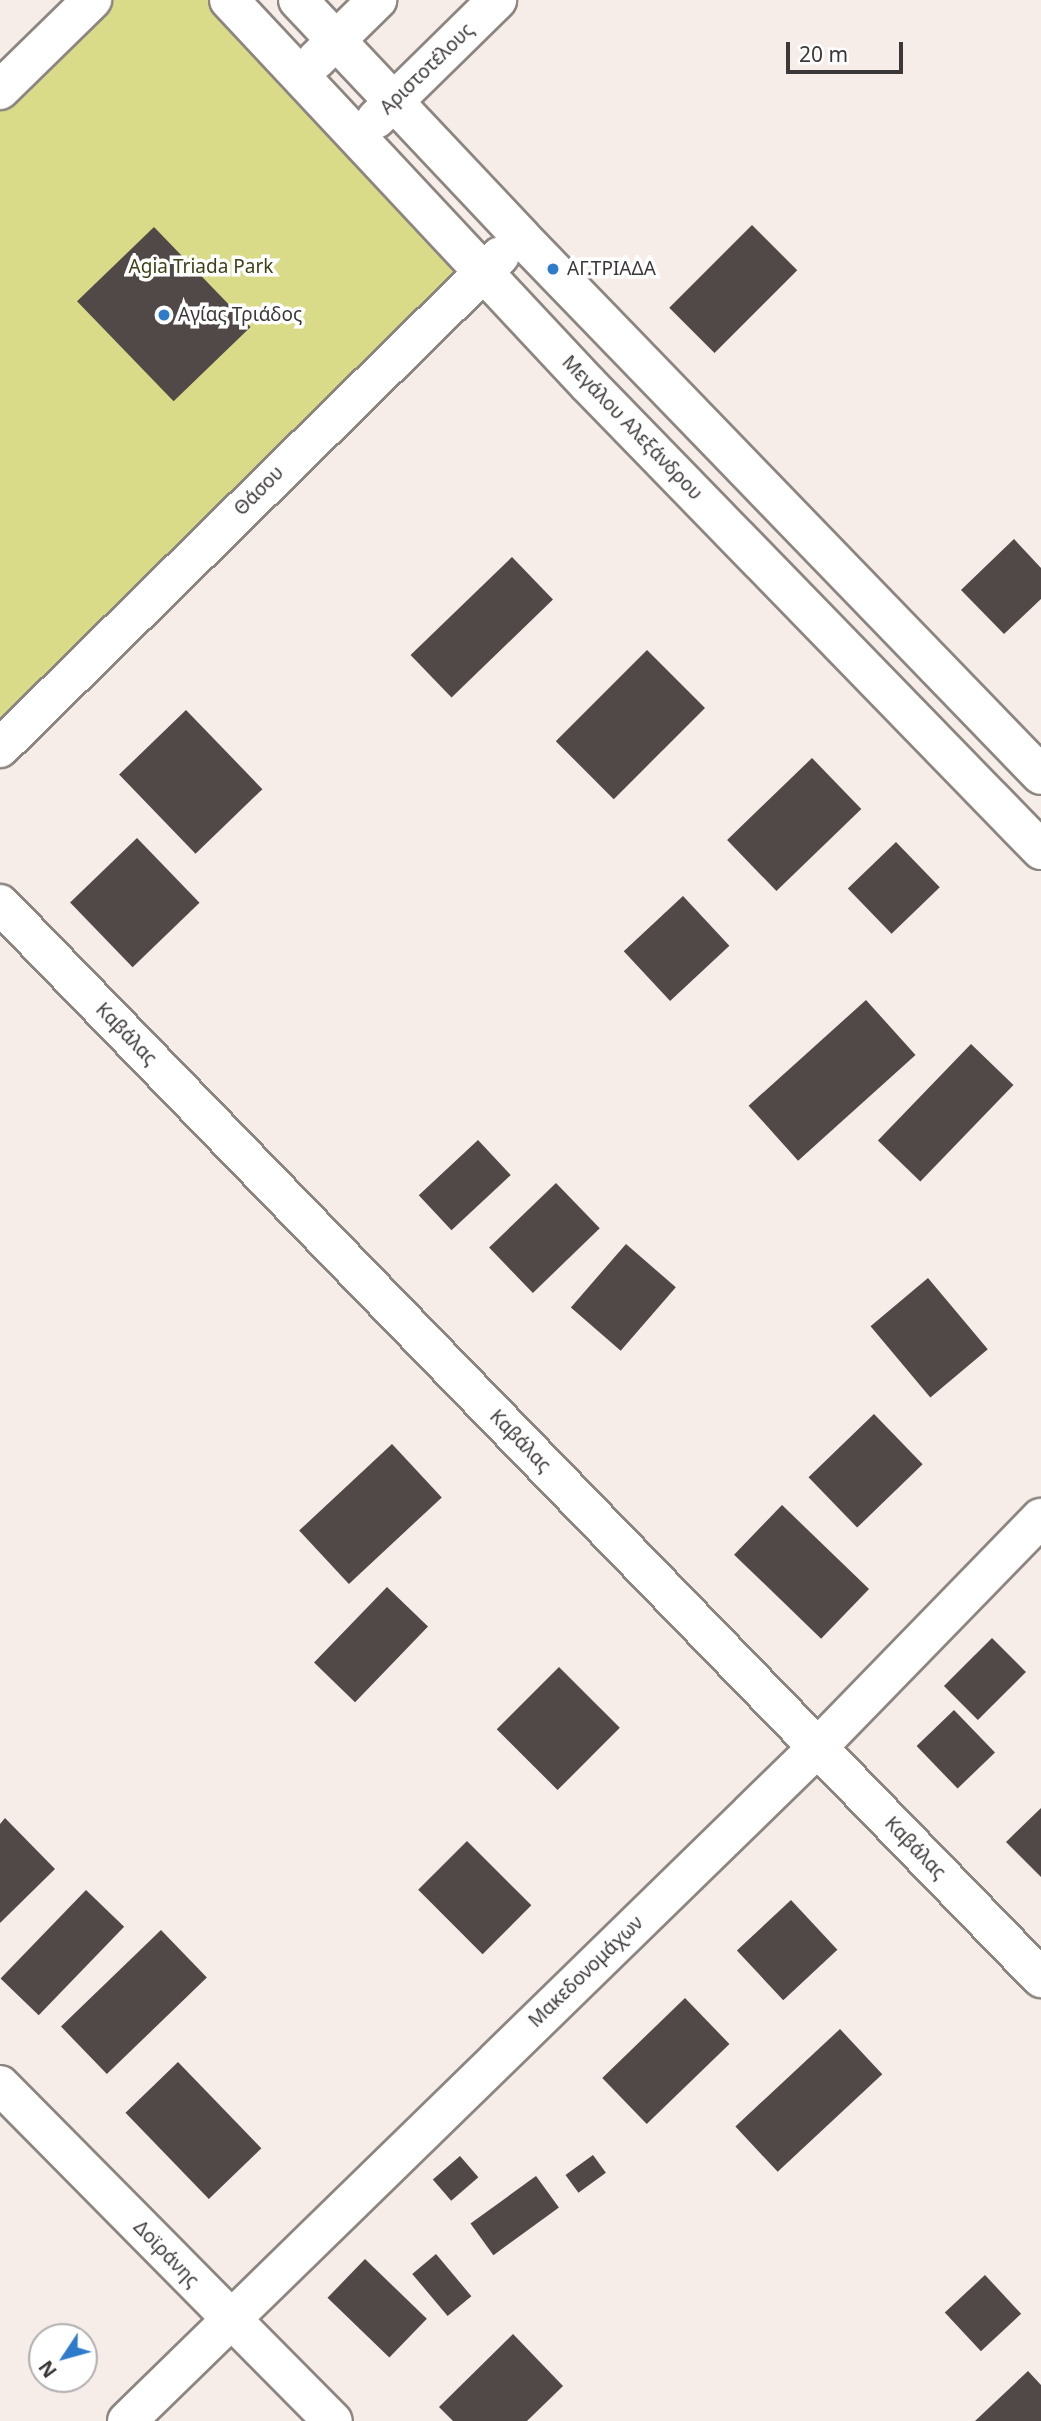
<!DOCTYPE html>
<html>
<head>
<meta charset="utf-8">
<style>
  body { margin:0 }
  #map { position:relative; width:1041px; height:2421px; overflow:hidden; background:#f6ece8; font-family:"Noto Sans",sans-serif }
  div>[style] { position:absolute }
  .green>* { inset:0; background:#d9db89 }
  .building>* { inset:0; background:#514848; transform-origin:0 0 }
  .roads { filter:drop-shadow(2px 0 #8d8580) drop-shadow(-2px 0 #8d8580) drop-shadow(0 2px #8d8580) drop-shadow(0 -2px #8d8580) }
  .minor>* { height:38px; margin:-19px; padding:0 19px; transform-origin:19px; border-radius:19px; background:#fff }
  .dots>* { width:19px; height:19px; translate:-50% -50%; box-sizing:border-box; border:4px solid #fff; border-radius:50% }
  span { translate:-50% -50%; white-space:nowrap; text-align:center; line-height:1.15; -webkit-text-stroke:7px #fff; paint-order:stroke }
  .street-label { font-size:19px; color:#3c3837 }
  .park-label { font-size:19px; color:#3f4017 }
  .poi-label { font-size:19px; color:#3c3837 }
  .left { translate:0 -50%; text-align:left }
  .north { position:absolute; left:28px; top:2323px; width:70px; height:70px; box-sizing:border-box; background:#fff; border:2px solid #b1afaf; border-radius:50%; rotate:234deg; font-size:19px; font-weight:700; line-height:28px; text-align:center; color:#3c3837 }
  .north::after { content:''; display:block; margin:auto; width:24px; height:32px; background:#2e7bcb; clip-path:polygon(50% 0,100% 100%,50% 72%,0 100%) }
  .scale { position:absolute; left:786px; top:42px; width:117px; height:32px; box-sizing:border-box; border:4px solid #3c3837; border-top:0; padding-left:9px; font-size:21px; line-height:24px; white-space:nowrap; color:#3c3837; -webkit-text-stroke:5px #fff; paint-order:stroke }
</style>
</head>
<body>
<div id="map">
  <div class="green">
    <div style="clip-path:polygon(92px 0,229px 0,481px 272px,0 748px,0 90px)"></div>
  </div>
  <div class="building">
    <div style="left:752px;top:225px;width:64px;height:117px;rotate:45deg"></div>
    <div style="left:154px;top:227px;width:139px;height:107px;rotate:46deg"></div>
    <div style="clip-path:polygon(1014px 539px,1041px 568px,1041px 599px,1004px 634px,961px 590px)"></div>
    <div style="left:512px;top:557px;width:59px;height:141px;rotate:46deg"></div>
    <div style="left:647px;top:650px;width:82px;height:129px;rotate:45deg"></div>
    <div style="left:186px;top:710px;width:110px;height:93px;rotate:46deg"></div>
    <div style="left:812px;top:758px;width:71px;height:118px;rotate:46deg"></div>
    <div style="left:137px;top:838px;width:90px;height:93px;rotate:46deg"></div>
    <div style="left:896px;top:842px;width:63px;height:67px;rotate:46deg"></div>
    <div style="left:683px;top:896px;width:68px;height:81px;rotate:47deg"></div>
    <div style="left:866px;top:1000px;width:74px;height:158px;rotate:48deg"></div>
    <div style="left:971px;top:1044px;width:59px;height:134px;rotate:44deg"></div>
    <div style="left:478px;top:1140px;width:48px;height:81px;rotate:47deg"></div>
    <div style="left:556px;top:1183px;width:63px;height:93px;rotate:46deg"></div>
    <div style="left:626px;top:1244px;width:66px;height:84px;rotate:41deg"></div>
    <div style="left:928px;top:1278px;width:93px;height:75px;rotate:50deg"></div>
    <div style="left:874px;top:1414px;width:70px;height:91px;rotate:46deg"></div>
    <div style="left:392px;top:1444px;width:73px;height:127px;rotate:47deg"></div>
    <div style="left:782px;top:1505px;width:121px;height:69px;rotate:44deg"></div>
    <div style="left:387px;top:1587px;width:57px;height:105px;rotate:44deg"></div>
    <div style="left:992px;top:1638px;width:48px;height:68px;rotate:45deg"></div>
    <div style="left:559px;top:1667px;width:86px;height:88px;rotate:45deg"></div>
    <div style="left:954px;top:1710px;width:59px;height:52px;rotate:46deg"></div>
    <div style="clip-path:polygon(1041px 1808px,1041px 1877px,1006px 1842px)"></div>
    <div style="clip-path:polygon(5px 1818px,55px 1869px,0 1923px,0 1824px)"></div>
    <div style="left:467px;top:1841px;width:91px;height:69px;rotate:45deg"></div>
    <div style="left:86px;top:1890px;width:53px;height:123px;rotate:44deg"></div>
    <div style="left:791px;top:1900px;width:68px;height:74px;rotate:47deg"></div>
    <div style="left:161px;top:1930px;width:66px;height:139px;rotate:46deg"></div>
    <div style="left:685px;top:1998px;width:64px;height:115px;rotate:46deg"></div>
    <div style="left:840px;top:2029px;width:62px;height:143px;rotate:47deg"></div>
    <div style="left:178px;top:2062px;width:120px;height:73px;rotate:46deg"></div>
    <div style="left:593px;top:2155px;width:22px;height:34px;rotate:54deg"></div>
    <div style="left:460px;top:2156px;width:28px;height:36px;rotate:49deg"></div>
    <div style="left:536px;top:2176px;width:39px;height:81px;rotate:54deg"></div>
    <div style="left:436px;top:2254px;width:55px;height:31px;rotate:50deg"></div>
    <div style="left:365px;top:2259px;width:86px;height:54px;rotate:44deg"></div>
    <div style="left:985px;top:2275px;width:53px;height:55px;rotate:47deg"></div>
    <div style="clip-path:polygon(513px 2334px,563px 2386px,527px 2421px,453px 2421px,439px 2407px)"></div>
    <div style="clip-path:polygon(1028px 2371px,1041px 2385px,1041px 2421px,975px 2421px)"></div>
  </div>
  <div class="roads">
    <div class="minor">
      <div style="left:229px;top:0;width:526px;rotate:46.93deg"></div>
      <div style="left:588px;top:384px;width:650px;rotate:45.81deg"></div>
      <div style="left:298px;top:0;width:325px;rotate:46.7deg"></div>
      <div style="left:521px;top:237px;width:748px;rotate:45.97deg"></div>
      <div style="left:316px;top:60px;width:86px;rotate:-44.5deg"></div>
      <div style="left:0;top:90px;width:129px;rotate:-44.4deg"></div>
      <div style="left:376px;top:119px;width:170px;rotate:-44.5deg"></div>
      <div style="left:0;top:748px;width:701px;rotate:-44.54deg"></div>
      <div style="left:0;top:904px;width:1496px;rotate:45.89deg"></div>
      <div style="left:0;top:2085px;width:473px;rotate:45.3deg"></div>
      <div style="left:127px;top:2421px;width:964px;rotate:-44.29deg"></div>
      <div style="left:817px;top:1748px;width:321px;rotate:-45.8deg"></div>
    </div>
  </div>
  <div class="dots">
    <div style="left:553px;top:269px;background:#2e7bcb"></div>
    <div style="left:164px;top:315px;background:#2e7bcb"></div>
  </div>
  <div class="street-label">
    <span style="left:427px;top:69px;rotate:-44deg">Αριστοτέλους</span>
    <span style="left:632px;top:428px;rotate:46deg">Μεγάλου Αλεξάνδρου</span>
    <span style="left:259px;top:491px;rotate:-45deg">Θάσου</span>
    <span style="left:126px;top:1034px;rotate:46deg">Καβάλας</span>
    <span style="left:520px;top:1441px;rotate:46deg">Καβάλας</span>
    <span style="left:915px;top:1848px;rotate:46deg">Καβάλας</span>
    <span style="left:586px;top:1972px;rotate:-44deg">Μακεδονομάχων</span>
    <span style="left:166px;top:2254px;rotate:46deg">Δοϊράνης</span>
  </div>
  <div class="park-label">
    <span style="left:201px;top:267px">Agia Triada Park</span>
  </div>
  <div class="poi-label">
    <span class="left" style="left:567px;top:269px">ΑΓ.ΤΡΙΑΔΑ</span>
    <span class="left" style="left:178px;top:315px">Αγίας Τριάδος</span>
  </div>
  <div class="north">N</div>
  <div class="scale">20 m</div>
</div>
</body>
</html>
